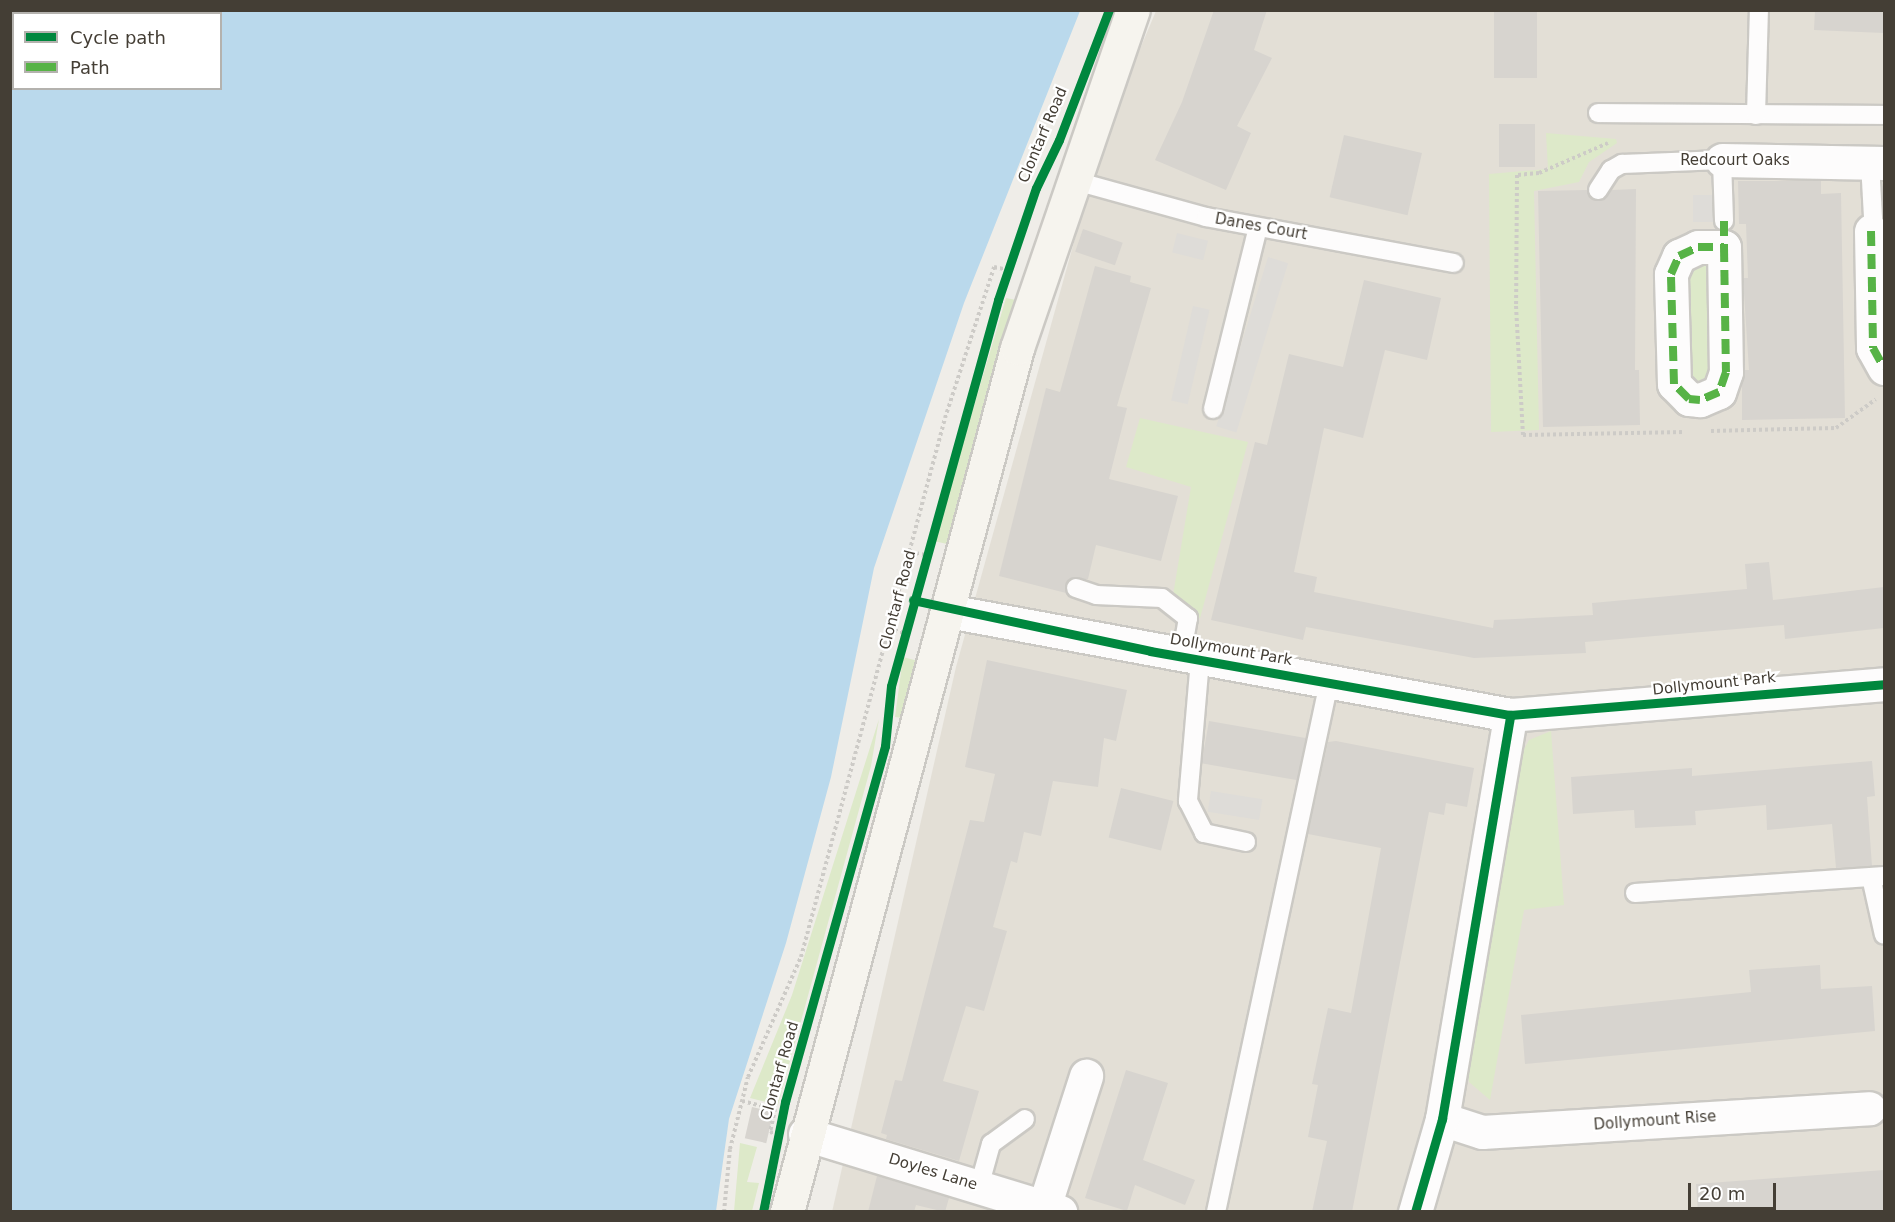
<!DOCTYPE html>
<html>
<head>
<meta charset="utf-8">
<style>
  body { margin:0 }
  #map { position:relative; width:1895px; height:1222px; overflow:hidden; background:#efede8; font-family:"DejaVu Sans",sans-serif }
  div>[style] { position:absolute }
  .residential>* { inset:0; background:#e3dfd6 }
  .green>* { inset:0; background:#dde9c9 }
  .parking>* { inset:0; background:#dedcd8; transform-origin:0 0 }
  .water>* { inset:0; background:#bad9ec }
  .building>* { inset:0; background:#d7d4cf; transform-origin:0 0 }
  .path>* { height:4px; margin-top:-2px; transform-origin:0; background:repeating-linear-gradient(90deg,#cdcbc7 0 3px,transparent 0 6px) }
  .roads { filter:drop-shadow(2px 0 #cbc9c4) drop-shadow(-2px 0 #cbc9c4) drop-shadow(0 2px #cbc9c4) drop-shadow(0 -2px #cbc9c4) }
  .lane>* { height:18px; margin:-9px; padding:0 9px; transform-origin:9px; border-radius:9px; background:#fdfcfc }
  .street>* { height:33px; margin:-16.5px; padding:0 16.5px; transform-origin:16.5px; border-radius:16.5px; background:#fdfcfc }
  .secondary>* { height:33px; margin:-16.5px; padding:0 16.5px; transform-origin:16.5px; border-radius:16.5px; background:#f6f4ee }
  .quiet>* { height:8px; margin-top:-4px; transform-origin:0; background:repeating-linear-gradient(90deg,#57b346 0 15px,transparent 0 23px) }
  .cycleway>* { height:9px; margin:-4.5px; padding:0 4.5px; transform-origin:4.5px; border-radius:4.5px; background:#00873e }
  span { translate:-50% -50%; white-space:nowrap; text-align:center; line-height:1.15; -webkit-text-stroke:4.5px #fff; paint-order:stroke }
  .street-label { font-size:15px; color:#443e35 }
  .frame { position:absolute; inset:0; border:12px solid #443e35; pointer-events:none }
  .legend { position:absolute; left:12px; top:12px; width:210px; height:78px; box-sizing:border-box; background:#fff; border:2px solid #b4b2ae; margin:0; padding:8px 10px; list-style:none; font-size:18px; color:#443e35 }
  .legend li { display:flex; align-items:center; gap:12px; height:30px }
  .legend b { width:30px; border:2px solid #b4b2ae }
  .scale { position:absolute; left:1688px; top:1183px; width:88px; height:27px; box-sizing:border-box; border:3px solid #443e35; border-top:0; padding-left:8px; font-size:18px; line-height:21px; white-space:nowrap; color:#443e35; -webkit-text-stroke:4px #fff; paint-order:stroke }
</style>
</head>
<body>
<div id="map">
  <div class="residential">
    <div style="clip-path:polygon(1156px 11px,1884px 11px,1884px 1211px,832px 1212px,956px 667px,1104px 134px)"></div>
  </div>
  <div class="green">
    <div style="clip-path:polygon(1546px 133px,1616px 139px,1617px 143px,1589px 162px,1579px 182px,1534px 191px,1539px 430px,1491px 432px,1489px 174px,1548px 169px)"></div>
    <div style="clip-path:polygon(1716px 258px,1713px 389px,1685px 386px,1683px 267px)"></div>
    <div style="clip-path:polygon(1006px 298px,1016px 300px,947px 544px,934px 541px)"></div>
    <div style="clip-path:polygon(1140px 418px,1248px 442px,1200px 618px,1171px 607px,1191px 487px,1126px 467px)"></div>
    <div style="clip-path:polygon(903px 657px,918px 661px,903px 718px,895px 717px)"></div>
    <div style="clip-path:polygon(879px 719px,871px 766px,778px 1105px,750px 1098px,792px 995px)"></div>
    <div style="clip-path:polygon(1551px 731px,1564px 905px,1524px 910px,1490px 1100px,1469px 1082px,1465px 1060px,1523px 751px,1529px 740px)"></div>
    <div style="clip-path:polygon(740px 1143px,757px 1147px,747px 1182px,759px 1183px,752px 1211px,734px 1211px)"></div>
  </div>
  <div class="parking">
    <div style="left:1716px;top:195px;width:27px;height:23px;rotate:90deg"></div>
    <div style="left:1177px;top:233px;width:32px;height:20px;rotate:14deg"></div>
    <div style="left:1268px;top:257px;width:21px;height:177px;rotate:17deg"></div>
    <div style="left:1193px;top:306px;width:17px;height:97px;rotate:13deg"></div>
    <div style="left:1211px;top:791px;width:52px;height:21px;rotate:9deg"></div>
  </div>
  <div class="water">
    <div style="clip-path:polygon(evenodd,10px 11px,1080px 11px,964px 303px,874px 568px,831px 777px,786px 943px,729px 1119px,716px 1211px,11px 1211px,10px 11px,14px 14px,220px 14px,220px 88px,14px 88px,14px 14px)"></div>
  </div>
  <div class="building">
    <div style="clip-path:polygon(1214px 10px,1267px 10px,1254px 50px,1272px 58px,1237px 126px,1251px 133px,1226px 190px,1155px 160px,1182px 102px)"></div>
    <div style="left:1494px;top:10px;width:43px;height:68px"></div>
    <div style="clip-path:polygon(1815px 10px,1884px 10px,1884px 33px,1814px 30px)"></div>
    <div style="left:1499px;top:124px;width:36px;height:43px"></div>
    <div style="left:1344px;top:135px;width:80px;height:64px;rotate:13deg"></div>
    <div style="clip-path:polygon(1738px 181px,1821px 181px,1821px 194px,1841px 193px,1845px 418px,1742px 420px,1742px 384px,1745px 370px,1749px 370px,1743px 278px,1748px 278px,1746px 224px,1739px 224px)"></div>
    <div style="clip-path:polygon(1636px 189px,1635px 370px,1639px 370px,1640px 425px,1543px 427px,1538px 191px,1587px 190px,1598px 201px,1612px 190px)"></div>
    <div style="left:1083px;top:229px;width:42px;height:24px;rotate:19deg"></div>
    <div style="clip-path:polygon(1095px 266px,1131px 276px,1130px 282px,1151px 288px,1117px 406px,1127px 408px,1109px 479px,1178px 496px,1161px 561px,1096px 545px,1088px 579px,1069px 579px,1066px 593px,999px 576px,1046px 388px,1060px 392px)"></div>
    <div style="clip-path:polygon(1364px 280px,1441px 298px,1427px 360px,1385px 350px,1363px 438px,1324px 428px,1294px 572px,1317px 577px,1314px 592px,1493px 628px,1494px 620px,1593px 615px,1592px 603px,1747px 589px,1745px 564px,1769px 562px,1773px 600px,1884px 587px,1884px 628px,1785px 639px,1784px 625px,1585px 642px,1586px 653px,1474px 658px,1306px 627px,1303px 640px,1211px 620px,1255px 442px,1267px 445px,1289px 354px,1343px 367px)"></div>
    <div style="clip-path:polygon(987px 660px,1127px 690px,1116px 741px,1104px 738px,1098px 787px,1053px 781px,1041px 836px,1024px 832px,1017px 863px,1011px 861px,993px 927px,1007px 931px,984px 1011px,966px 1006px,943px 1081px,979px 1091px,959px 1161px,886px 1139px,887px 1135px,881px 1133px,895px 1080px,902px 1081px,970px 820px,984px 822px,995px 774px,965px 767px)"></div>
    <div style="left:1209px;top:721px;width:98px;height:43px;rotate:10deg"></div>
    <div style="clip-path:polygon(1336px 741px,1474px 768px,1467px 807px,1446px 803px,1444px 815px,1429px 812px,1352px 1212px,1312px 1212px,1327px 1141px,1308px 1137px,1318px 1085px,1312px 1084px,1328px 1008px,1351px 1013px,1381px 848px,1308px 834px,1328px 742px)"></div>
    <div style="clip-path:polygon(1872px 761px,1875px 796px,1867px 797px,1872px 866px,1836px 868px,1832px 824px,1767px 830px,1766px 805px,1695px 811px,1696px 825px,1635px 828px,1634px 810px,1573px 814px,1571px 777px,1692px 768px,1692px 776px)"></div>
    <div style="left:1121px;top:788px;width:54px;height:51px;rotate:14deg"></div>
    <div style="clip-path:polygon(1820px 965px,1821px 989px,1872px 986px,1875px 1031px,1525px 1064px,1521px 1015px,1751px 992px,1749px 970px)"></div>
    <div style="clip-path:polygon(1126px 1070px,1168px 1083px,1143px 1160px,1195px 1180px,1185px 1205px,1135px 1185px,1127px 1211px,1085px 1198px)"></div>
    <div style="left:752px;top:1107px;width:22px;height:32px;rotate:13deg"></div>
    <div style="clip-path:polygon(1884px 1170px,1884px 1212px,1698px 1212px,1696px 1184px)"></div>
    <div style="clip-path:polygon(877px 1176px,949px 1198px,945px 1212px,916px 1205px,914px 1212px,868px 1212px)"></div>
  </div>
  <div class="path">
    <div style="left:1608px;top:143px;width:75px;rotate:156.5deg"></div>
    <div style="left:1539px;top:173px;width:22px;rotate:175deg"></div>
    <div style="left:1517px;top:175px;width:131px;rotate:90.4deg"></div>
    <div style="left:1516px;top:306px;width:129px;rotate:86.9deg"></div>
    <div style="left:1523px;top:435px;width:162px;rotate:-1.1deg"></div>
    <div style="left:1711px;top:431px;width:125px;rotate:-1.4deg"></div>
    <div style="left:1836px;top:428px;width:49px;rotate:-35.9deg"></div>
    <div style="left:910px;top:552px;width:20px;rotate:11deg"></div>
    <div style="left:889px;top:628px;width:21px;rotate:19deg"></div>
    <div style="left:742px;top:1101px;width:34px;rotate:14deg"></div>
    <div style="left:775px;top:1109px;width:24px;rotate:102deg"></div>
    <div style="left:770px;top:1132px;width:4px;rotate:14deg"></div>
    <div style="left:724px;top:1212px;width:63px;rotate:-84.6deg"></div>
    <div style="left:730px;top:1149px;width:74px;rotate:-76deg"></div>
    <div style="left:748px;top:1077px;width:131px;rotate:-66.2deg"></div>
    <div style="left:801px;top:957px;width:558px;rotate:-75.04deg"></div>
    <div style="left:945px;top:418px;width:159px;rotate:-72deg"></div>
    <div style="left:994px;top:267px;width:14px;rotate:12deg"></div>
  </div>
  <div class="roads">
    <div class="lane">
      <div style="left:1598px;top:113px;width:286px;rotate:0.4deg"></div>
      <div style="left:1756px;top:115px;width:105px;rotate:-88.4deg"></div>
      <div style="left:1870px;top:162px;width:75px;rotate:86.9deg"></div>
      <div style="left:1072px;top:180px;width:139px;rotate:15.4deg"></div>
      <div style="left:1206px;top:217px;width:252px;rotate:10.5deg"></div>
      <div style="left:1598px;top:190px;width:24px;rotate:-57deg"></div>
      <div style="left:1611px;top:170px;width:13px;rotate:-29deg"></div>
      <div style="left:1622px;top:164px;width:100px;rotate:-2.3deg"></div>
      <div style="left:1722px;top:160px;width:61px;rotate:88.1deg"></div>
      <div style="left:1213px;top:409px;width:187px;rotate:-76.1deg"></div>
      <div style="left:1076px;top:588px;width:21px;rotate:19deg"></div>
      <div style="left:1096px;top:595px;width:66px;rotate:2.6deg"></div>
      <div style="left:1162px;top:598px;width:33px;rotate:38deg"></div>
      <div style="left:1188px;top:618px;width:39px;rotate:100deg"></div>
      <div style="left:1200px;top:660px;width:142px;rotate:94.9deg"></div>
      <div style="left:1188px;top:801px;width:36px;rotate:63deg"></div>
      <div style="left:1204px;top:833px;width:43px;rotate:12.1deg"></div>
      <div style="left:1871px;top:877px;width:59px;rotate:77.4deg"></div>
      <div style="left:1635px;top:893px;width:250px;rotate:-3.9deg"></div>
      <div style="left:979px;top:1187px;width:45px;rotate:-74.4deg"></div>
      <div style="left:991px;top:1144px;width:42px;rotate:-36.3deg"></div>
      <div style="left:1216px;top:1212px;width:542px;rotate:-77.96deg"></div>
    </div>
    <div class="street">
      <div style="left:1722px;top:160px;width:162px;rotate:1.1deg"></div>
      <div style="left:1871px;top:231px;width:117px;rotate:89deg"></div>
      <div style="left:1873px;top:348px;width:23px;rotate:61deg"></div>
      <div style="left:1698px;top:247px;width:26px"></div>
      <div style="left:1724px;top:247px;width:125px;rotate:89.1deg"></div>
      <div style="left:1726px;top:372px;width:21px;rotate:109deg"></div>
      <div style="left:1719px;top:392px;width:21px;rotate:157deg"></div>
      <div style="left:1700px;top:400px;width:11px;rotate:-175deg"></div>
      <div style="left:1689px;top:399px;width:21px;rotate:-135deg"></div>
      <div style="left:1674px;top:384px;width:110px;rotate:-91.6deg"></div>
      <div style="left:1671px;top:274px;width:20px;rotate:-66deg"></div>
      <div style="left:1679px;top:256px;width:21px;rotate:-25deg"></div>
      <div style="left:948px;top:611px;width:572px;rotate:10.48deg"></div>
      <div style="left:1510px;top:715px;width:375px;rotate:-4.7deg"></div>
      <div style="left:1442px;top:1119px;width:42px;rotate:18deg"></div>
      <div style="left:1482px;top:1132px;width:388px;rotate:-3.5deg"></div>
      <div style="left:805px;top:1134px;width:267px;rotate:17deg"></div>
      <div style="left:1044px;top:1207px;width:138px;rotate:-72.2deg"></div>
      <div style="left:1415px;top:1212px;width:97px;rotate:-73.8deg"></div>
      <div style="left:1442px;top:1119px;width:410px;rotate:-80.4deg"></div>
    </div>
    <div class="secondary">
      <div style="left:787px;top:1212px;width:894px;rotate:-75.09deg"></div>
      <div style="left:1017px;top:348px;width:357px;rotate:-71.1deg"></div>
    </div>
  </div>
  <div class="quiet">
    <div style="left:1724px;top:221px;width:26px;rotate:90deg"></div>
    <div style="left:1871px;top:231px;width:117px;rotate:89deg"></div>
    <div style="left:1873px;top:348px;width:23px;rotate:61deg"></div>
    <div style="left:1698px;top:247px;width:26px"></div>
    <div style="left:1724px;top:247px;width:125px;rotate:89.1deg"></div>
    <div style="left:1726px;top:372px;width:21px;rotate:109deg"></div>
    <div style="left:1719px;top:392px;width:21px;rotate:157deg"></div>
    <div style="left:1700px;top:400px;width:11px;rotate:-175deg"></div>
    <div style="left:1689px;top:399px;width:21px;rotate:-135deg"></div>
    <div style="left:1674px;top:384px;width:110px;rotate:-91.6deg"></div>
    <div style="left:1671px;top:274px;width:20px;rotate:-66deg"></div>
    <div style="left:1679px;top:256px;width:21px;rotate:-25deg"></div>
  </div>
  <div class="cycleway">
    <div style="left:913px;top:600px;width:242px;rotate:12.1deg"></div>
    <div style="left:1150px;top:651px;width:366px;rotate:10.1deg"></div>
    <div style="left:1510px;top:715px;width:375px;rotate:-4.7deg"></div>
    <div style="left:763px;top:1212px;width:112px;rotate:-78.7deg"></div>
    <div style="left:785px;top:1102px;width:370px;rotate:-74.3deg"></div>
    <div style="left:885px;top:746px;width:60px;rotate:-84.3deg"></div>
    <div style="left:891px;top:686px;width:401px;rotate:-74.5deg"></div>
    <div style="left:998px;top:300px;width:118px;rotate:-71.3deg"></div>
    <div style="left:1036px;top:188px;width:53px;rotate:-64.4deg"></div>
    <div style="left:1059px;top:140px;width:139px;rotate:-69deg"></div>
    <div style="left:1415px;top:1212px;width:97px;rotate:-73.8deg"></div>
    <div style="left:1442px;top:1119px;width:410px;rotate:-80.4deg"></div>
  </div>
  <div class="street-label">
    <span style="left:1043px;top:135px;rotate:-67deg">Clontarf Road</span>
    <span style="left:1735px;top:161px">Redcourt Oaks</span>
    <span style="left:1261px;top:227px;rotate:10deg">Danes Court</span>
    <span style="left:898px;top:600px;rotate:-75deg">Clontarf Road</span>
    <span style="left:1231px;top:650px;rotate:10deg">Dollymount Park</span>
    <span style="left:1714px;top:684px;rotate:-6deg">Dollymount Park</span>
    <span style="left:780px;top:1071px;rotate:-74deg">Clontarf Road</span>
    <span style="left:1655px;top:1121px;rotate:-4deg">Dollymount Rise</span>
    <span style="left:933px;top:1172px;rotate:17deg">Doyles Lane</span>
  </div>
  <div class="frame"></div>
  <ul class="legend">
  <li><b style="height:8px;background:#00873e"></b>Cycle path</li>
  <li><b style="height:8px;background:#57b346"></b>Path</li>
  </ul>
  <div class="scale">20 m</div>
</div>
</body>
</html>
